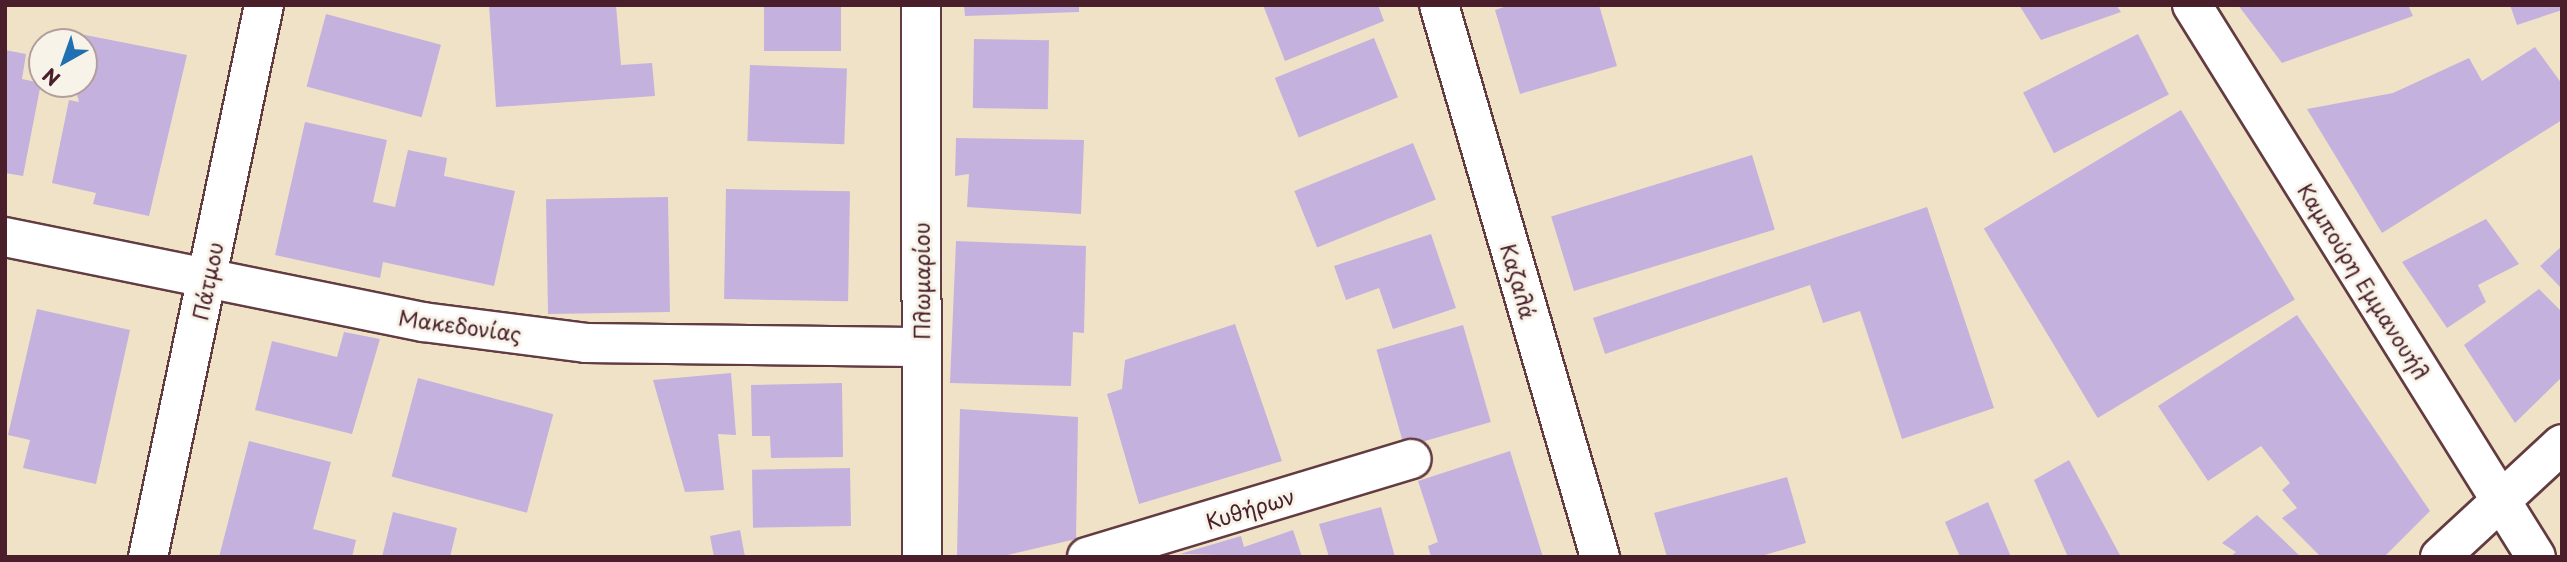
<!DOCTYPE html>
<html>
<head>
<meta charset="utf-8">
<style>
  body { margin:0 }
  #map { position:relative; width:2567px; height:562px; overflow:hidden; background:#f0e2c6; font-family:"Playpen Sans",sans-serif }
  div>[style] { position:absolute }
  .building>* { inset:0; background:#c5b1de; transform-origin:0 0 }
  .roads { filter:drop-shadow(2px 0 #633c42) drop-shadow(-2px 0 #633c42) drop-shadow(0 2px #633c42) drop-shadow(0 -2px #633c42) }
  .minor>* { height:38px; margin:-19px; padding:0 19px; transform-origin:19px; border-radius:19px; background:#fff }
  span { translate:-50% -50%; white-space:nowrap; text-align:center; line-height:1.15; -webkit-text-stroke:6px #f7f3e8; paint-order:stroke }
  .street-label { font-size:21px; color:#4a1f2b }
  .frame { position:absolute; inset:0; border:7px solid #4a1f2b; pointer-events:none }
  .north { position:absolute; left:28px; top:28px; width:70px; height:70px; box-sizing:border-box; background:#f7f3e8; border:2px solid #b29e9c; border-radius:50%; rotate:220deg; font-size:19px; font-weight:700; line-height:28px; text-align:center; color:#4a1f2b }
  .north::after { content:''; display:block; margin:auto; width:24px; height:32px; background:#1f6fb2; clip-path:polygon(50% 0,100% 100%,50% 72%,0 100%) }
</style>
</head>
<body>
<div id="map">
  <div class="building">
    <div style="clip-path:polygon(489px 5px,616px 5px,621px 65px,652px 63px,655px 96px,496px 107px)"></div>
    <div style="left:764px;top:5px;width:77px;height:46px"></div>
    <div style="clip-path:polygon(964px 5px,1079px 5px,1079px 12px,965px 16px)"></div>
    <div style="clip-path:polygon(1263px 5px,1378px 5px,1384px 21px,1285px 61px)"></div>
    <div style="clip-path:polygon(1510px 5px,1599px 5px,1617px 66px,1520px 94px,1495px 10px)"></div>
    <div style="clip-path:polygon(2019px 5px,2116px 5px,2121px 12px,2041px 40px)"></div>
    <div style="clip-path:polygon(2238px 5px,2408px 5px,2413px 16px,2282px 63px)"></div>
    <div style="clip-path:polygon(2510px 5px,2562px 5px,2562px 10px,2517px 25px)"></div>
    <div style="left:326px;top:14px;width:119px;height:75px;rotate:15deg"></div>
    <div style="clip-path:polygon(65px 31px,187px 55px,149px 216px,93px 204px,96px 193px,52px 183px,69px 100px,79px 102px,74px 84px,84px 84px,84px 42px,61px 42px)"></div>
    <div style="left:2138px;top:34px;width:68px;height:129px;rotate:63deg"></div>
    <div style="left:1374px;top:38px;width:64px;height:107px;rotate:68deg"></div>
    <div style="left:974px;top:39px;width:75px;height:69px;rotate:1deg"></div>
    <div style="clip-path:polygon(2535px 47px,2562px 84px,2562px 120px,2382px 233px,2307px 109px,2393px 93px,2469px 58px,2482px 81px)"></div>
    <div style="clip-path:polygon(5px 50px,26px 54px,22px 79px,41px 83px,23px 176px,5px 173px)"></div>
    <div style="left:750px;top:65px;width:97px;height:76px;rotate:2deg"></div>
    <div style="left:2181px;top:110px;width:221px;height:230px;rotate:59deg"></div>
    <div style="clip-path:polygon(305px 122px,387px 140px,373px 202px,395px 207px,408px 150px,447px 158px,444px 176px,515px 191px,494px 286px,383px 262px,380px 278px,275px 255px)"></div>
    <div style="clip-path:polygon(956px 138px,1084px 140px,1081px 214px,967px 207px,969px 174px,955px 176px)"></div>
    <div style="left:1413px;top:143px;width:61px;height:128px;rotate:68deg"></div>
    <div style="left:1752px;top:155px;width:78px;height:210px;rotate:73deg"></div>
    <div style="left:726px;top:189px;width:124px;height:110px;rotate:1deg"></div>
    <div style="left:668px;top:197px;width:115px;height:122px;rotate:89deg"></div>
    <div style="clip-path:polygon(1927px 207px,1994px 408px,1902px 439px,1860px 311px,1823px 323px,1810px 285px,1605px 354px,1593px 318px)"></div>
    <div style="clip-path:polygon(2486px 219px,2519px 264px,2478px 285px,2486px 302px,2447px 328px,2402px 262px)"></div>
    <div style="clip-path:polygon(1431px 234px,1456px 308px,1393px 329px,1379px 288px,1346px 300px,1334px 266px)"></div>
    <div style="clip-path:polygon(956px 241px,1086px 246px,1084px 333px,1073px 332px,1071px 386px,950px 383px)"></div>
    <div style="clip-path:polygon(2562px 246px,2562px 289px,2540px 266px)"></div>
    <div style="clip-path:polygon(2539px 289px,2562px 312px,2562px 377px,2515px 423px,2464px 345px)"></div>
    <div style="clip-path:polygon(37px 309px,130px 330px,96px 484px,23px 468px,30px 440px,8px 435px)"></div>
    <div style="clip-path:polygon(2297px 315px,2430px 511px,2384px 557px,2321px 557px,2282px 518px,2297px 508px,2282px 490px,2290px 483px,2261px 446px,2208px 481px,2158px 406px)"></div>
    <div style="clip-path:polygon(1235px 324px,1282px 461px,1139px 504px,1107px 394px,1122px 389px,1125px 360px)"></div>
    <div style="left:1463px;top:325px;width:101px;height:90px;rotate:74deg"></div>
    <div style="clip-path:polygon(344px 332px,380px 339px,352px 434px,255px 410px,272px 341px,337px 357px)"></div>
    <div style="clip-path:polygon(731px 373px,736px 435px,718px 434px,724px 490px,685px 492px,653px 380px)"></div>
    <div style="left:418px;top:378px;width:140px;height:102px;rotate:15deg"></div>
    <div style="clip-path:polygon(842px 383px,843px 457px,771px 458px,770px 436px,752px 436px,751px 385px)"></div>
    <div style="clip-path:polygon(960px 409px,1078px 417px,1076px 539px,999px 557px,957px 557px)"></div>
    <div style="clip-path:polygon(249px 441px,331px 462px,313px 529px,356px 540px,352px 557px,219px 557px)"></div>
    <div style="clip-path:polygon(1510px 451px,1543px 557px,1431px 557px,1428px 546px,1438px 542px,1418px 481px)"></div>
    <div style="clip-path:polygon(2069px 460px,2121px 557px,2068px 557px,2034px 480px)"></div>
    <div style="left:850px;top:468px;width:58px;height:98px;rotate:89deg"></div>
    <div style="clip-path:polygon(1787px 477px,1806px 543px,1758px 557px,1667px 557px,1654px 513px)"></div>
    <div style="clip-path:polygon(1988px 502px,2011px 557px,1960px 557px,1945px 522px)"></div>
    <div style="clip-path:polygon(1381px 507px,1395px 557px,1329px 557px,1319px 524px)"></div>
    <div style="clip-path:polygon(393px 512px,457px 528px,450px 557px,382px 557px)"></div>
    <div style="clip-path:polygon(2257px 515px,2301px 557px,2230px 557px,2236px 552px,2222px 543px)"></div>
    <div style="clip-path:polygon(740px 530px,745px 557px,714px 557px,710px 536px)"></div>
    <div style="clip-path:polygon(1293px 530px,1302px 557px,1180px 554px,1241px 536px,1244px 547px)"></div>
  </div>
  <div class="roads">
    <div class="minor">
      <div style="left:921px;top:5px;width:552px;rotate:89.9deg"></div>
      <div style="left:1439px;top:5px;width:575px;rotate:73.74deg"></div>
      <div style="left:2192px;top:5px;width:650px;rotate:58.07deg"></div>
      <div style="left:5px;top:237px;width:427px;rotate:11.5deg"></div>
      <div style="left:423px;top:322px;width:164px;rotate:7.3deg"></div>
      <div style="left:586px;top:343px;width:335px;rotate:0.7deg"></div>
      <div style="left:148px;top:557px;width:564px;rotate:-78.13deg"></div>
      <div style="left:1087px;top:557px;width:339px;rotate:-16.8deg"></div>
      <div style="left:2440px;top:557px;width:166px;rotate:-42.8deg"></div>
    </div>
  </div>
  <div class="street-label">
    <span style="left:207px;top:281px;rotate:-78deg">Πάτμου</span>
    <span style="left:921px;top:281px;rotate:-90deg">Πλωμαρίου</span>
    <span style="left:1519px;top:281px;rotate:74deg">Καζαλά</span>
    <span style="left:2364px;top:281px;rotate:58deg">Καμπούρη Εμμανουήλ</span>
    <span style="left:460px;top:325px;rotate:8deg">Μακεδονίας</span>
    <span style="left:1250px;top:508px;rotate:-17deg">Κυθήρων</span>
  </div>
  <div class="frame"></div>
  <div class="north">N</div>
</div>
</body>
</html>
